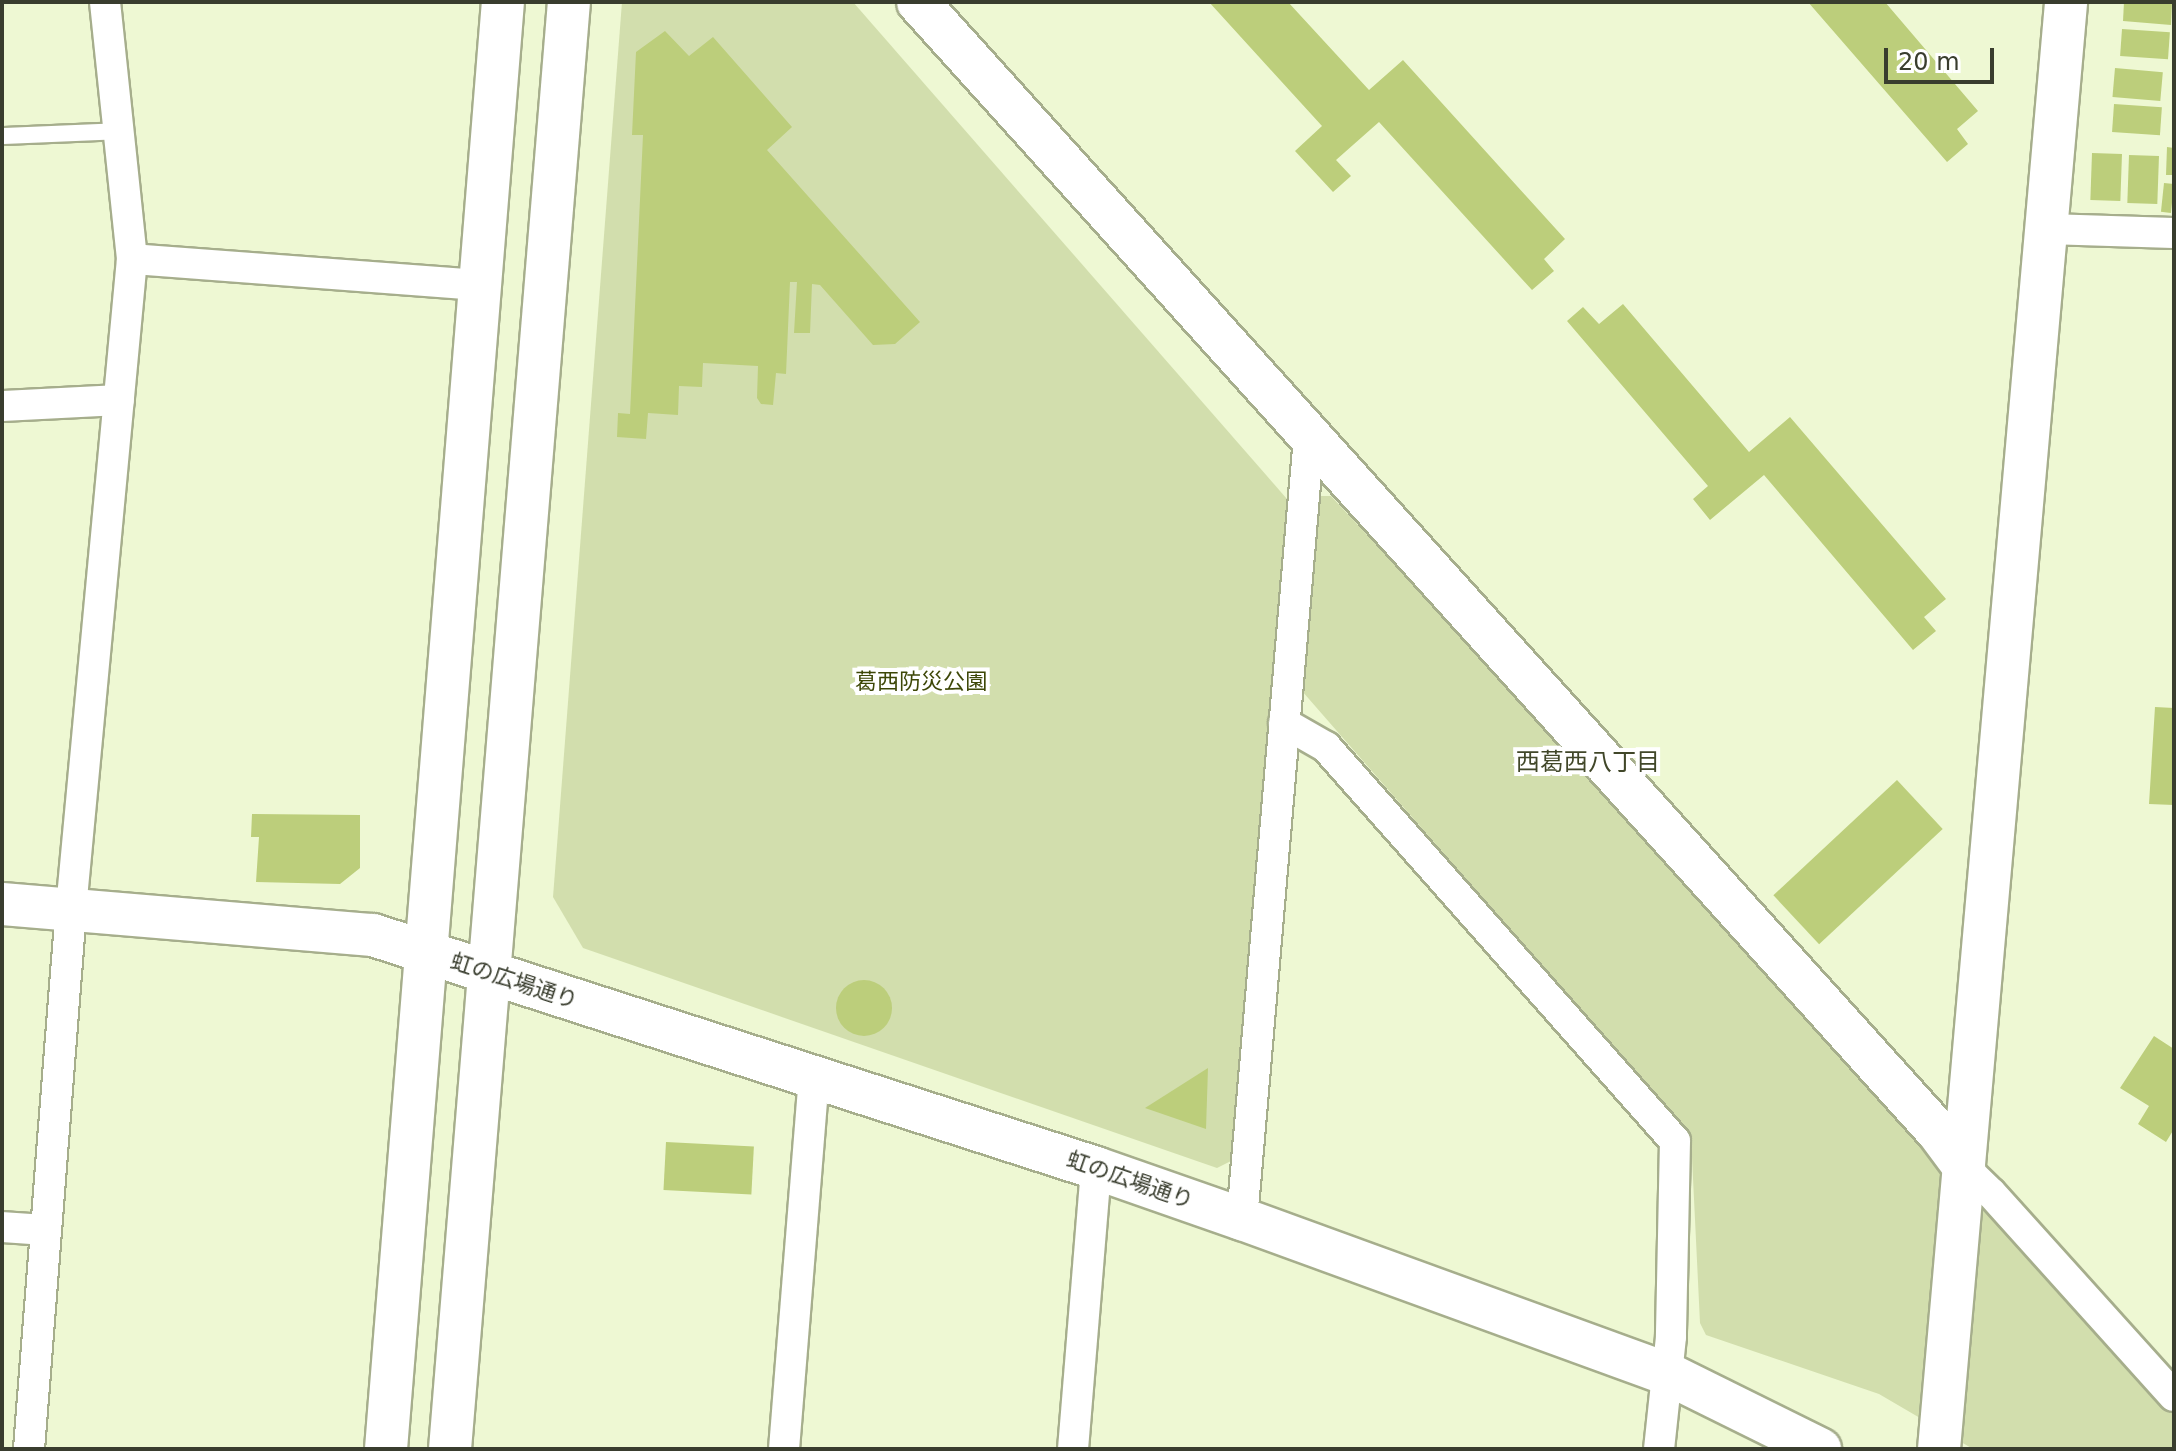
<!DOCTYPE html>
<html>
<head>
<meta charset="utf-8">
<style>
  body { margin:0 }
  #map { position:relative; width:2176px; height:1451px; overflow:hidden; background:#eef8d3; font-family:"DejaVu Sans","Noto Sans JP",sans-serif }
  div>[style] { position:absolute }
  .green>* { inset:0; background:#d2dead }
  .building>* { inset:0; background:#bcce7b; transform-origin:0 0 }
  .round { border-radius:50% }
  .roads { filter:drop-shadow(2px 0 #a6ae8c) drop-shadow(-2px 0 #a6ae8c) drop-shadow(0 2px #a6ae8c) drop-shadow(0 -2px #a6ae8c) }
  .lane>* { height:16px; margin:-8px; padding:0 8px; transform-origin:8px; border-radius:8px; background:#fff }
  .street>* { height:30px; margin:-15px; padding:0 15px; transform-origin:15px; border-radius:15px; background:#fff }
  .secondary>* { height:42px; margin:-21px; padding:0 21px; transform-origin:21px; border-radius:21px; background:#fff }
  span { translate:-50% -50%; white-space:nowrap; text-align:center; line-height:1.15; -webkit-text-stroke:8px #fff; paint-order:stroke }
  .park-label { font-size:22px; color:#3d4707 }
  .street-label { font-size:22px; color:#393d2e }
  .neighbourhood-label { font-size:24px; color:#414729 }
  .frame { position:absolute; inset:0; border:4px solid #393d2e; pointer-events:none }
  .scale { position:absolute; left:1884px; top:48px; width:110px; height:36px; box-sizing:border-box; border:4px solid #393d2e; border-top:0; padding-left:10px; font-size:24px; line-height:28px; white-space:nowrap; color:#393d2e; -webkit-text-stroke:6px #fff; paint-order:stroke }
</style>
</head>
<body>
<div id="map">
  <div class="green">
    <div style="clip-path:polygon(622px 2px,853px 2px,1287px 499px,1235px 1159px,1217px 1168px,583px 948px,553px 897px)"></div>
    <div style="clip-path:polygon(1316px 496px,1331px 496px,2174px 1405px,2174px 1449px,1973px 1449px,1879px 1394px,1706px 1335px,1700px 1323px,1691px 1137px,1302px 691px)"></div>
  </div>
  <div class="building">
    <div style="clip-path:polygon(1209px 2px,1288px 2px,1369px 90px,1403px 60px,1565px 239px,1544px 259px,1554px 271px,1532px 290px,1379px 122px,1336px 160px,1351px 176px,1333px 192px,1295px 151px,1322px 126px)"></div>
    <div style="clip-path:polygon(1808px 2px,1885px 2px,1978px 111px,1957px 129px,1968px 144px,1947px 162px)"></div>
    <div style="clip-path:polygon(2124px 2px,2172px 2px,2171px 25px,2123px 21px)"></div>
    <div style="left:2122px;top:29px;width:48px;height:27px;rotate:4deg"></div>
    <div style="clip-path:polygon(665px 31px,689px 56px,713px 37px,792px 127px,767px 150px,920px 322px,895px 344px,873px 345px,820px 285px,812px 284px,810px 333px,794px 333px,797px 282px,790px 282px,786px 374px,776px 373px,773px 405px,761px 404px,757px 398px,758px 366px,703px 363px,702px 387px,679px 386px,678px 415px,648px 413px,646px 439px,617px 437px,618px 413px,630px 414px,643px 135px,632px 135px,636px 52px)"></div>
    <div style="left:2115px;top:68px;width:48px;height:29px;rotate:5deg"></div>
    <div style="left:2114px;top:104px;width:48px;height:28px;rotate:4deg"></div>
    <div style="clip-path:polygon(2167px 147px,2174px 148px,2174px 175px,2166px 175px)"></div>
    <div style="left:2092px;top:153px;width:30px;height:47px;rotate:2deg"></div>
    <div style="left:2129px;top:155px;width:30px;height:48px;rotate:2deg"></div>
    <div style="left:2164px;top:183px;width:10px;height:29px;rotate:6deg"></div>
    <div style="clip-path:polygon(1623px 304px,1749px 452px,1790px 417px,1946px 599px,1924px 617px,1936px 631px,1913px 650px,1764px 475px,1710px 520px,1693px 499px,1708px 486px,1567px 321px,1583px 307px,1599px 324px)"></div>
    <div style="clip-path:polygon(2155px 707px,2174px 708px,2174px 805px,2149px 804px)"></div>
    <div style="left:1897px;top:780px;width:67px;height:169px;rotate:47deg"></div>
    <div style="clip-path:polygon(252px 814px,360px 815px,360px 868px,340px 884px,256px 882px,259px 837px,251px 837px)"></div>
    <div class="round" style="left:836px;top:980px;width:56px;height:56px"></div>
    <div style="clip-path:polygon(2154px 1036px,2174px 1049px,2174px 1129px,2166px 1142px,2138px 1124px,2149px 1106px,2120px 1088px)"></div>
    <div style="clip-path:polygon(1208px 1068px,1206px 1129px,1145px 1108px)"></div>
    <div style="left:666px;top:1142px;width:88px;height:48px;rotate:3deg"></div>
  </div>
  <div class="roads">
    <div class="lane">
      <div style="left:2px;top:136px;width:119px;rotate:-2.4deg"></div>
    </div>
    <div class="street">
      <div style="left:2047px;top:229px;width:127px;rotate:1.8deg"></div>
      <div style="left:132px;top:259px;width:346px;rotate:4.3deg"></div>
      <div style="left:2px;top:406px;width:117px;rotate:-2.9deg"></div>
      <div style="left:1284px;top:723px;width:48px;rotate:29.7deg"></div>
      <div style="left:1326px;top:747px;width:526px;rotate:48.47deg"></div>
      <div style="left:1675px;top:1141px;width:196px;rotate:91.2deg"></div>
      <div style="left:1671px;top:1337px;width:113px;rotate:96.1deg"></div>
      <div style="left:1964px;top:1167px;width:37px;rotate:44deg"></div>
      <div style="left:1991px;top:1193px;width:273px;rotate:48deg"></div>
      <div style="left:1242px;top:1219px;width:785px;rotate:-85.1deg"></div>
      <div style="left:2px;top:1227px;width:43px;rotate:4deg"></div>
      <div style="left:29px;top:1449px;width:542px;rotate:-85.55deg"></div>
      <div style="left:71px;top:909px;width:653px;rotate:-84.64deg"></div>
      <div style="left:132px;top:259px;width:258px;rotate:-96deg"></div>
      <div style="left:784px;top:1449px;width:373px;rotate:-85.4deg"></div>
      <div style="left:1073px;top:1449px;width:282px;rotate:-85.3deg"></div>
    </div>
    <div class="secondary">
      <div style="left:918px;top:2px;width:1522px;rotate:47.93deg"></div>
      <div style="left:1938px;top:1132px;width:44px;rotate:53.4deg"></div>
      <div style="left:2px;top:904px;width:372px;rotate:4.8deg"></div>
      <div style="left:373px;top:935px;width:760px;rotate:17.86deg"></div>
      <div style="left:1096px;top:1168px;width:155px;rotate:19.3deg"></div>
      <div style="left:1242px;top:1219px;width:451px;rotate:20deg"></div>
      <div style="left:1666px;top:1373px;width:172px;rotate:26.3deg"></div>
      <div style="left:386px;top:1449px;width:1452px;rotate:-85.38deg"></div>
      <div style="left:450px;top:1449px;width:1452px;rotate:-85.3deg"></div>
      <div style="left:1939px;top:1449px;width:1453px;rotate:-84.98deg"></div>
    </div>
  </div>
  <div class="park-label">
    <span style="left:921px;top:682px">葛西防災公園</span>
  </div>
  <div class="street-label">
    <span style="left:514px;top:981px;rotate:18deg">虹の広場通り</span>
    <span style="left:1130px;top:1180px;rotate:19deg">虹の広場通り</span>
  </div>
  <div class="neighbourhood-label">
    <span style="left:1588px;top:763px">西葛西八丁目</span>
  </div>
  <div class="frame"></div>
  <div class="scale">20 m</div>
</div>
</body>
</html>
